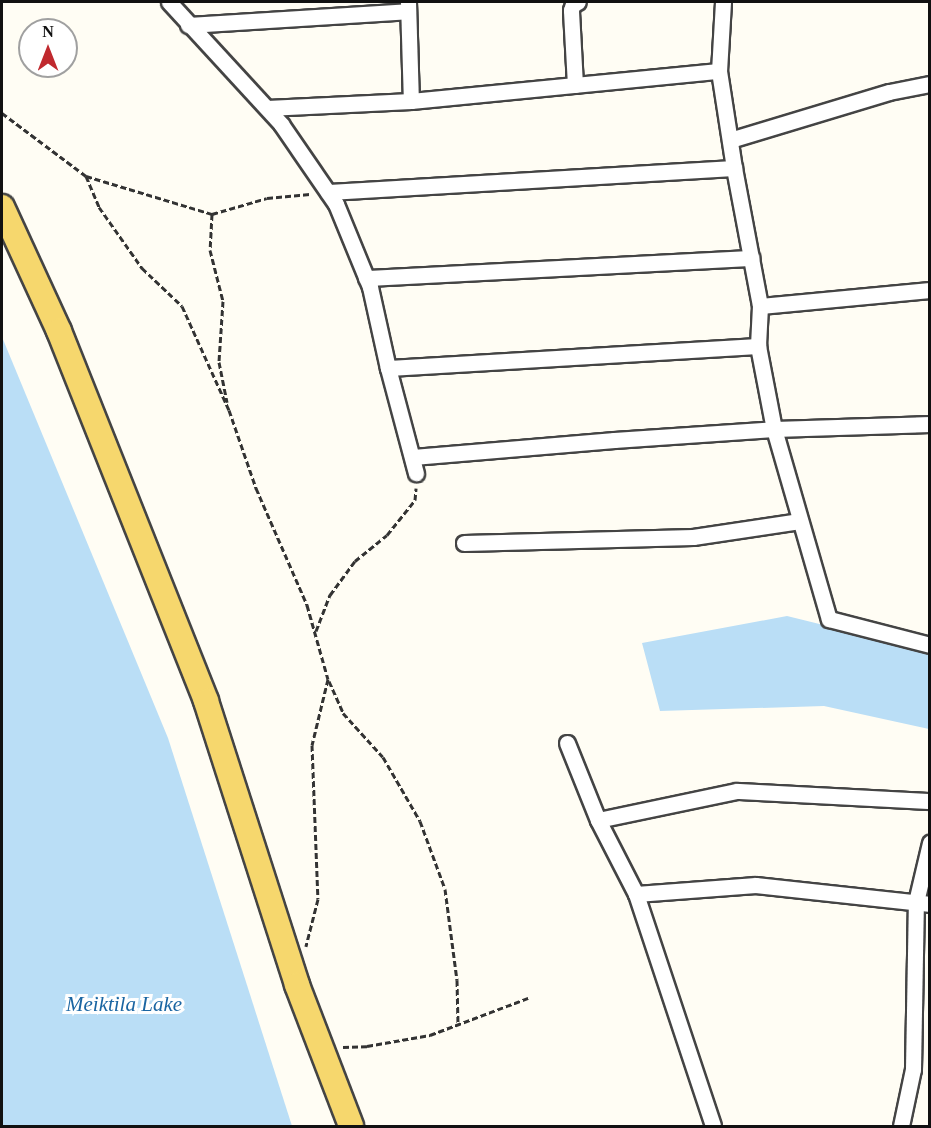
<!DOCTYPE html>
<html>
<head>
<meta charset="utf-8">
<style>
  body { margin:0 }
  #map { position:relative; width:931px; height:1128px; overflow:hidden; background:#fffdf4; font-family:"Times New Roman",serif }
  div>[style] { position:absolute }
  .water>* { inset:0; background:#badef6 }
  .path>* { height:3px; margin-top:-1.5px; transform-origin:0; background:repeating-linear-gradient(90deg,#333 0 6px,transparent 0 9px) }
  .roads { filter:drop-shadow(2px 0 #444) drop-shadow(-2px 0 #444) drop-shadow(0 2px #444) drop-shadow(0 -2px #444) }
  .minor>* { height:15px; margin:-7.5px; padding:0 7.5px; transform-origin:7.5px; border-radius:7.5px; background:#fff }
  .primary>* { height:24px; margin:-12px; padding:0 12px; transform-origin:12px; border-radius:12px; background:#f6d76d }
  span { translate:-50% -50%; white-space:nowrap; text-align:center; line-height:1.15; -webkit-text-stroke:6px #fff; paint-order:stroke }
  .water-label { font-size:21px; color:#1a65a2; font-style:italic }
  .frame { position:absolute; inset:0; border:3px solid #111; pointer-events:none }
  .north { position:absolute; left:18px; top:18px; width:60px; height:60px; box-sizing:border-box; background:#fff; border:2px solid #a0a0a0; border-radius:50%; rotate:0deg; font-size:16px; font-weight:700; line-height:24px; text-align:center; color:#111 }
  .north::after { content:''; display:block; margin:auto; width:21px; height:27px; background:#c0292e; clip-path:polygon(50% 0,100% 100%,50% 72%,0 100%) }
</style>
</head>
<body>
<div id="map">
  <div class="water">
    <div style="clip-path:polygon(2px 337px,168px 738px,292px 1126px,2px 1126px)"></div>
    <div style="clip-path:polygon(787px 616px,929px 651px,929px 729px,824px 706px,660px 711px,642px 643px)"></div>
  </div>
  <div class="path">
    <div style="left:2px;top:113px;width:105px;rotate:36.9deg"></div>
    <div style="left:86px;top:176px;width:34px;rotate:67deg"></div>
    <div style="left:99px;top:207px;width:75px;rotate:54.8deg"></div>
    <div style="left:142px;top:268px;width:55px;rotate:43.5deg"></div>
    <div style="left:182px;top:306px;width:114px;rotate:65.7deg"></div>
    <div style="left:229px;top:410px;width:83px;rotate:70.9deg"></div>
    <div style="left:256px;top:488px;width:128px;rotate:66.4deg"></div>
    <div style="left:307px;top:605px;width:77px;rotate:74.2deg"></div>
    <div style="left:328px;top:679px;width:68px;rotate:103.6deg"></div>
    <div style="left:312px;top:745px;width:154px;rotate:87.8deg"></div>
    <div style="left:318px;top:899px;width:49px;rotate:104.3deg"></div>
    <div style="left:86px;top:176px;width:132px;rotate:16.8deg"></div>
    <div style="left:212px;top:214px;width:57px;rotate:-16.2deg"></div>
    <div style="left:267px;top:198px;width:43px;rotate:-5.3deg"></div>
    <div style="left:212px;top:214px;width:36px;rotate:93deg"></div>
    <div style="left:210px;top:250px;width:53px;rotate:75.7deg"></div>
    <div style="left:223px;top:301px;width:61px;rotate:93.8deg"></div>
    <div style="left:219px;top:362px;width:41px;rotate:78.7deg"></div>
    <div style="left:316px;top:631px;width:39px;rotate:-69deg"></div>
    <div style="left:330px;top:595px;width:42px;rotate:-53.7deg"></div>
    <div style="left:355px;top:561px;width:41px;rotate:-39.1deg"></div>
    <div style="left:387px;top:535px;width:45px;rotate:-51.3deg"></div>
    <div style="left:415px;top:500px;width:12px;rotate:-85deg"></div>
    <div style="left:329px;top:681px;width:35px;rotate:66deg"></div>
    <div style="left:343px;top:713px;width:59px;rotate:47.7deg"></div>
    <div style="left:383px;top:757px;width:74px;rotate:60deg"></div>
    <div style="left:420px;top:821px;width:72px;rotate:69.8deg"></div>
    <div style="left:445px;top:889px;width:92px;rotate:82.5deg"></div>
    <div style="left:457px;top:980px;width:44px;rotate:88.7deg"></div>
    <div style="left:343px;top:1047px;width:24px;rotate:-2deg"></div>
    <div style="left:367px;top:1046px;width:64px;rotate:-9.9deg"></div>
    <div style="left:430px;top:1035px;width:105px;rotate:-20.7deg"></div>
  </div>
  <div class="roads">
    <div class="minor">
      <div style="left:169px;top:2px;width:166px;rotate:47.4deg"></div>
      <div style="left:281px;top:124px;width:97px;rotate:55.5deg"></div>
      <div style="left:336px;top:204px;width:90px;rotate:67.7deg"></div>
      <div style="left:370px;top:287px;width:83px;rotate:77.5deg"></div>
      <div style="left:388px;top:368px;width:109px;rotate:75.1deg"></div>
      <div style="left:408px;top:2px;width:99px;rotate:88.3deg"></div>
      <div style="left:723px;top:2px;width:69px;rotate:93.3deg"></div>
      <div style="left:719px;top:71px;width:98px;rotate:81.2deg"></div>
      <div style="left:734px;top:168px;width:140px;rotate:79.3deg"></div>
      <div style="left:760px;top:306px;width:40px;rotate:92.9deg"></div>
      <div style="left:758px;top:346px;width:85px;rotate:79.1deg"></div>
      <div style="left:774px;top:429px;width:198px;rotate:73.9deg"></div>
      <div style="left:829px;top:619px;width:104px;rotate:14.4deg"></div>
      <div style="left:188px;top:25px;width:220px;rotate:-3.6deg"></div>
      <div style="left:575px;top:85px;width:75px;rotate:-93.1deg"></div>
      <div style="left:571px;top:10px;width:6px;rotate:-72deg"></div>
      <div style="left:573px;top:4px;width:5px;rotate:-22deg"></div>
      <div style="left:267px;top:108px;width:144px;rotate:-2.8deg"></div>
      <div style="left:411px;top:101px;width:309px;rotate:-5.6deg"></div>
      <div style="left:730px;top:140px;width:166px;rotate:-16.8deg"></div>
      <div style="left:889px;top:92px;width:42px;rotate:-11deg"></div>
      <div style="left:328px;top:192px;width:407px;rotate:-3.4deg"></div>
      <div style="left:366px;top:278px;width:386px;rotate:-3deg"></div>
      <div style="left:760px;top:306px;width:171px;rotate:-5.4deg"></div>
      <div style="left:388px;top:368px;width:371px;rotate:-3.4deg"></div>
      <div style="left:413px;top:457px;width:202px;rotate:-4.8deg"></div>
      <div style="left:614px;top:440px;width:160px;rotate:-3.9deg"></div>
      <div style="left:774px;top:429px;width:156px;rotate:-1.8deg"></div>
      <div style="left:464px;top:543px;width:229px;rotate:-1.5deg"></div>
      <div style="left:693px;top:537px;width:108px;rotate:-8.5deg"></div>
      <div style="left:567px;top:743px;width:83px;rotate:68.1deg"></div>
      <div style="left:598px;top:820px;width:83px;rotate:62.8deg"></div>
      <div style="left:636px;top:894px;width:244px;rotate:71.6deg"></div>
      <div style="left:598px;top:820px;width:142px;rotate:-11.8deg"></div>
      <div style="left:737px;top:791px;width:193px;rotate:3deg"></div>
      <div style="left:636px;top:894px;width:120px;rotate:-4.3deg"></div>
      <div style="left:756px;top:885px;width:175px;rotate:6.2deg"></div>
      <div style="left:901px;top:1126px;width:58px;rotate:-78.1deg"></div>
      <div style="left:913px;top:1069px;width:167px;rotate:-89deg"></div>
      <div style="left:916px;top:902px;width:61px;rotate:-76.7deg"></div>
    </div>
    <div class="primary">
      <div style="left:2px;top:207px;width:136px;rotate:65.3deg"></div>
      <div style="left:59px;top:331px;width:398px;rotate:68.3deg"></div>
      <div style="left:206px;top:701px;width:298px;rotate:72.2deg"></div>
      <div style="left:297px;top:985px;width:151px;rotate:69deg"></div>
    </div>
  </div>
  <div class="water-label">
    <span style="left:124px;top:1004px">Meiktila Lake</span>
  </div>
  <div class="frame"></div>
  <div class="north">N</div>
</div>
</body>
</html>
